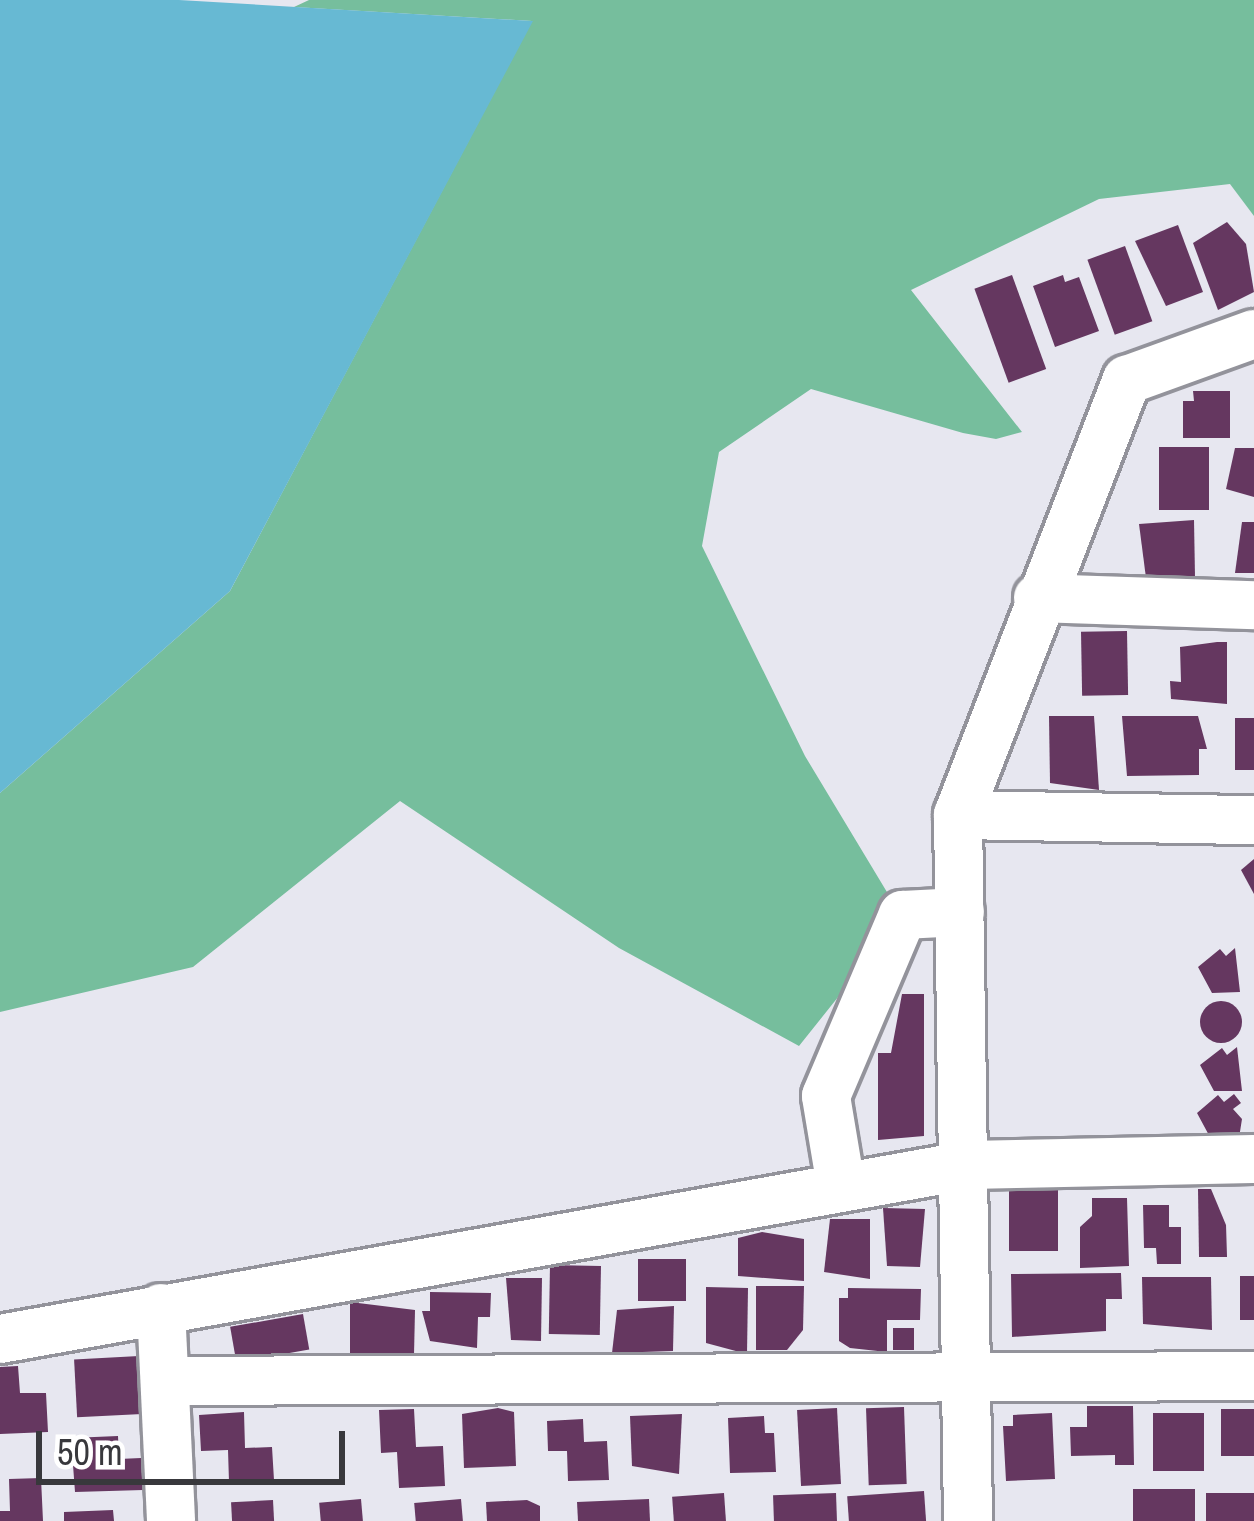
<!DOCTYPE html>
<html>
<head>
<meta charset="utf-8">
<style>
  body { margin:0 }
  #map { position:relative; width:1254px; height:1521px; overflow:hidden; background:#e7e7f0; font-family:"Archivo Narrow",sans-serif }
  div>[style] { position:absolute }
  .forest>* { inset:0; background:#76be9d }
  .water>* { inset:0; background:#67b9d3 }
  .building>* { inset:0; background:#653760; transform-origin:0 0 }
  .round { border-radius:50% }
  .roads { filter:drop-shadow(3px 0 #93939b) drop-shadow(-3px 0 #93939b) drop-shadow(0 3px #93939b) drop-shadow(0 -3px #93939b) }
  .minor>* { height:48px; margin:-24px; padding:0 24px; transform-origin:24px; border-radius:24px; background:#fff }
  span { translate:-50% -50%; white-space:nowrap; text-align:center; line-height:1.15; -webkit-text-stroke:12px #fff; paint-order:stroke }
  .scale { position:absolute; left:36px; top:1431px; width:309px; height:54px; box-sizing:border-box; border:6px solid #38383c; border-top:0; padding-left:15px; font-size:36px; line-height:42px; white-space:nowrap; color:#38383c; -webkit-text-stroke:9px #fff; paint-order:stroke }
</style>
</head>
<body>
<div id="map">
  <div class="forest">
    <div style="clip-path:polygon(309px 0,1254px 0,1254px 216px,1230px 184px,1099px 199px,911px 290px,1022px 432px,996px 439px,963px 433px,811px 389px,719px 452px,702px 546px,805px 756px,902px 917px,799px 1046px,619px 948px,400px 801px,193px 967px,0 1012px,0 793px,230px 591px,532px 21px,294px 7px)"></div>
  </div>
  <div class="water">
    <div style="clip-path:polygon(0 0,179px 0,533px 21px,230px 591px,0 793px)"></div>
  </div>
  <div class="building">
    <div style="clip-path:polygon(1227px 222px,1246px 244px,1254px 292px,1218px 310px,1193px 243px)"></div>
    <div style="clip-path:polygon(1178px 225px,1203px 292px,1166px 306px,1135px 241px)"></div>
    <div style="left:1125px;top:246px;width:80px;height:40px;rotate:70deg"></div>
    <div style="left:1012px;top:275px;width:100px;height:40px;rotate:70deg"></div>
    <div style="clip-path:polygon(1063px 275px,1065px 282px,1079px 277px,1099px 331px,1055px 347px,1033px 286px)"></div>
    <div style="clip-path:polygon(1193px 391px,1230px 391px,1230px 438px,1183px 438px,1183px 401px,1194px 401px)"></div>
    <div style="left:1159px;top:447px;width:50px;height:63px"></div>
    <div style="clip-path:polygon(1235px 448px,1254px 448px,1254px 497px,1226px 489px)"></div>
    <div style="clip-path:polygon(1194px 520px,1195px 577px,1146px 578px,1139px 524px)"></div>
    <div style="clip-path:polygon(1242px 522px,1254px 522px,1254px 573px,1235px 573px)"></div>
    <div style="left:1127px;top:631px;width:64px;height:46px;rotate:89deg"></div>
    <div style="clip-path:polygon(1217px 642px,1227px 642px,1227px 704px,1171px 699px,1170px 681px,1181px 682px,1180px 647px)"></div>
    <div style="clip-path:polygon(1049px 716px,1094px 716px,1099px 790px,1050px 783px)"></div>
    <div style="clip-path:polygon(1122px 716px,1198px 716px,1207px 749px,1199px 749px,1199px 775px,1127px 776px)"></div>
    <div style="left:1235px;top:718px;width:19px;height:52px"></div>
    <div style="clip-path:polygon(1254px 859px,1254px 894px,1241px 870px)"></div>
    <div style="clip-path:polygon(1235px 948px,1240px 992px,1212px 993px,1198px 967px,1220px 949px,1226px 956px)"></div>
    <div style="clip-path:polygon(902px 994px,924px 994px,924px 1136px,878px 1140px,878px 1053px,891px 1053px)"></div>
    <div class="round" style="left:1200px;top:1001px;width:42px;height:42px"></div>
    <div style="clip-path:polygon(1237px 1047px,1242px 1091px,1214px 1091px,1200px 1065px,1222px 1048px,1227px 1055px)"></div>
    <div style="clip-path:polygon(1234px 1094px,1241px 1103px,1233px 1109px,1242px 1119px,1239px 1138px,1211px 1139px,1197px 1113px,1218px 1095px,1224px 1102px)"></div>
    <div style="clip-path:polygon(1198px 1189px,1211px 1189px,1226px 1225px,1227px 1257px,1199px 1257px)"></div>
    <div style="left:1009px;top:1190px;width:49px;height:61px"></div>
    <div style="clip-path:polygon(1092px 1198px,1127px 1198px,1129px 1266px,1080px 1268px,1080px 1227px,1092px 1216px)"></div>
    <div style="clip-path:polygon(1143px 1205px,1169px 1205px,1169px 1227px,1181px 1227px,1181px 1264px,1157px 1264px,1156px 1248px,1144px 1248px)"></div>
    <div style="clip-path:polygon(883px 1208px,925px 1209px,920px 1267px,887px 1266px)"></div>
    <div style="clip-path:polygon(830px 1219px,870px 1219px,870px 1279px,824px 1272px)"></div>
    <div style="clip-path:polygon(762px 1232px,804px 1239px,804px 1281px,738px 1276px,738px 1238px)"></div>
    <div style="left:638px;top:1259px;width:48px;height:42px"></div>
    <div style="left:550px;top:1265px;width:51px;height:69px;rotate:1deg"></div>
    <div style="clip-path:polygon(1121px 1273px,1122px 1299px,1106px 1299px,1106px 1331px,1012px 1337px,1011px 1274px)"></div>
    <div style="left:1240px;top:1276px;width:14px;height:44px"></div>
    <div style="clip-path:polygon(1142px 1277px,1211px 1277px,1212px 1330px,1143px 1324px)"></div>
    <div style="clip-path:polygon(506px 1278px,542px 1278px,541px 1341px,511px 1340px)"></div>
    <div style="clip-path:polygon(756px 1286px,804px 1286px,803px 1330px,787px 1350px,756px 1350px)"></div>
    <div style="clip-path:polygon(706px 1287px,748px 1288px,747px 1354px,706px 1343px)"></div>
    <div style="clip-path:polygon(848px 1288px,921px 1289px,920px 1320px,887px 1320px,887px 1352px,850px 1348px,839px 1341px,839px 1298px,848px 1298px)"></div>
    <div style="clip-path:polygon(430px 1292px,491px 1293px,490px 1317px,478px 1317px,477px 1348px,430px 1341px,422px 1311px,430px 1311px)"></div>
    <div style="clip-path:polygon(350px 1302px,415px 1310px,414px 1355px,350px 1354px)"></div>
    <div style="clip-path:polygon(674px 1306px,673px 1351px,612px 1353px,617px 1310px)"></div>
    <div style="left:303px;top:1314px;width:36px;height:74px;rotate:80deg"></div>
    <div style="left:893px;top:1328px;width:21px;height:22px"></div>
    <div style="left:139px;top:1356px;width:58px;height:65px;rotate:87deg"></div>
    <div style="clip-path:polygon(18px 1366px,20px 1393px,46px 1393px,48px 1432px,0 1434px,0 1367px)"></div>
    <div style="clip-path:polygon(1087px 1406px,1133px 1406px,1134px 1465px,1115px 1465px,1115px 1455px,1071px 1456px,1070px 1427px,1087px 1427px)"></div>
    <div style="left:904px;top:1407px;width:77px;height:38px;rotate:88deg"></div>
    <div style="clip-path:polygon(498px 1408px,514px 1412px,516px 1466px,464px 1468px,462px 1414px)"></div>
    <div style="left:837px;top:1408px;width:76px;height:40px;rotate:87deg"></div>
    <div style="clip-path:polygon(414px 1409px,416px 1447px,443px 1446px,445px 1486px,399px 1488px,397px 1452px,381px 1453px,379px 1410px)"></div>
    <div style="left:1254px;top:1409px;width:47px;height:33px;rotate:90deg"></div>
    <div style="clip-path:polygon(244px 1412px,245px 1448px,272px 1447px,274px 1480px,229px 1482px,228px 1450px,201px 1451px,199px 1415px)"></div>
    <div style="clip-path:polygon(1052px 1413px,1055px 1479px,1006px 1481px,1003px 1426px,1013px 1426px,1013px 1415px)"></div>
    <div style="left:1204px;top:1413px;width:58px;height:51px;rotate:90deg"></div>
    <div style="clip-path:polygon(682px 1414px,679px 1474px,632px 1466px,630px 1416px)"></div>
    <div style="clip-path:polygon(764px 1416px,765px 1433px,774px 1433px,776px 1472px,730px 1473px,728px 1418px)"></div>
    <div style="clip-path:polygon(583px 1419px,584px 1442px,607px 1441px,609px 1480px,568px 1481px,567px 1451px,548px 1451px,547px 1421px)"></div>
    <div style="clip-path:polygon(118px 1436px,119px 1459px,141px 1458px,143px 1490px,75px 1492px,71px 1438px)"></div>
    <div style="clip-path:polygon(41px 1478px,43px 1521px,0 1521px,0 1511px,10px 1511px,9px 1479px)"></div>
    <div style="left:1195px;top:1489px;width:32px;height:62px;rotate:90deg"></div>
    <div style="left:924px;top:1491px;width:30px;height:77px;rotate:86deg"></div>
    <div style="left:724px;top:1493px;width:28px;height:52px;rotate:86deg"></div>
    <div style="left:836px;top:1493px;width:28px;height:63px;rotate:88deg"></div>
    <div style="left:1206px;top:1493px;width:48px;height:28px"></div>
    <div style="left:361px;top:1499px;width:22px;height:42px;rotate:85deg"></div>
    <div style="left:461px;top:1499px;width:22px;height:47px;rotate:85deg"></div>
    <div style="clip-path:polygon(649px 1499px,650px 1521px,578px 1521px,577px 1502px)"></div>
    <div style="left:273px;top:1500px;width:21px;height:42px;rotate:87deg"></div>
    <div style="clip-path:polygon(527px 1500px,540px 1506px,540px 1521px,487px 1521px,486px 1502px)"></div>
    <div style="clip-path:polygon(113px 1510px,114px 1521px,64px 1521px,64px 1512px)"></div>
  </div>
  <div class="roads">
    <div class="minor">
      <div style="left:1038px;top:598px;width:216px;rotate:1.9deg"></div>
      <div style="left:958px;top:815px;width:296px;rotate:1deg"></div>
      <div style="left:841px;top:1186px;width:91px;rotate:-99.5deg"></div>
      <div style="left:826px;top:1096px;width:197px;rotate:-67deg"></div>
      <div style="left:903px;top:915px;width:57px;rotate:-3deg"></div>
      <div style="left:161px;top:1308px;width:213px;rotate:87.3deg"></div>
      <div style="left:0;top:1339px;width:984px;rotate:-10.18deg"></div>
      <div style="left:969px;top:1165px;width:285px;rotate:-1.2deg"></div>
      <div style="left:167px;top:1381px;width:1087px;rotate:-0.26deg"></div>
      <div style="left:968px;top:1521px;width:706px;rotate:-90.81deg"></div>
      <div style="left:958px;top:815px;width:467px;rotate:-68.8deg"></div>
      <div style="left:1127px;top:380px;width:135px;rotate:-19.9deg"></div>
    </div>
  </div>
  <div class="scale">50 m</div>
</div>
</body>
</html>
